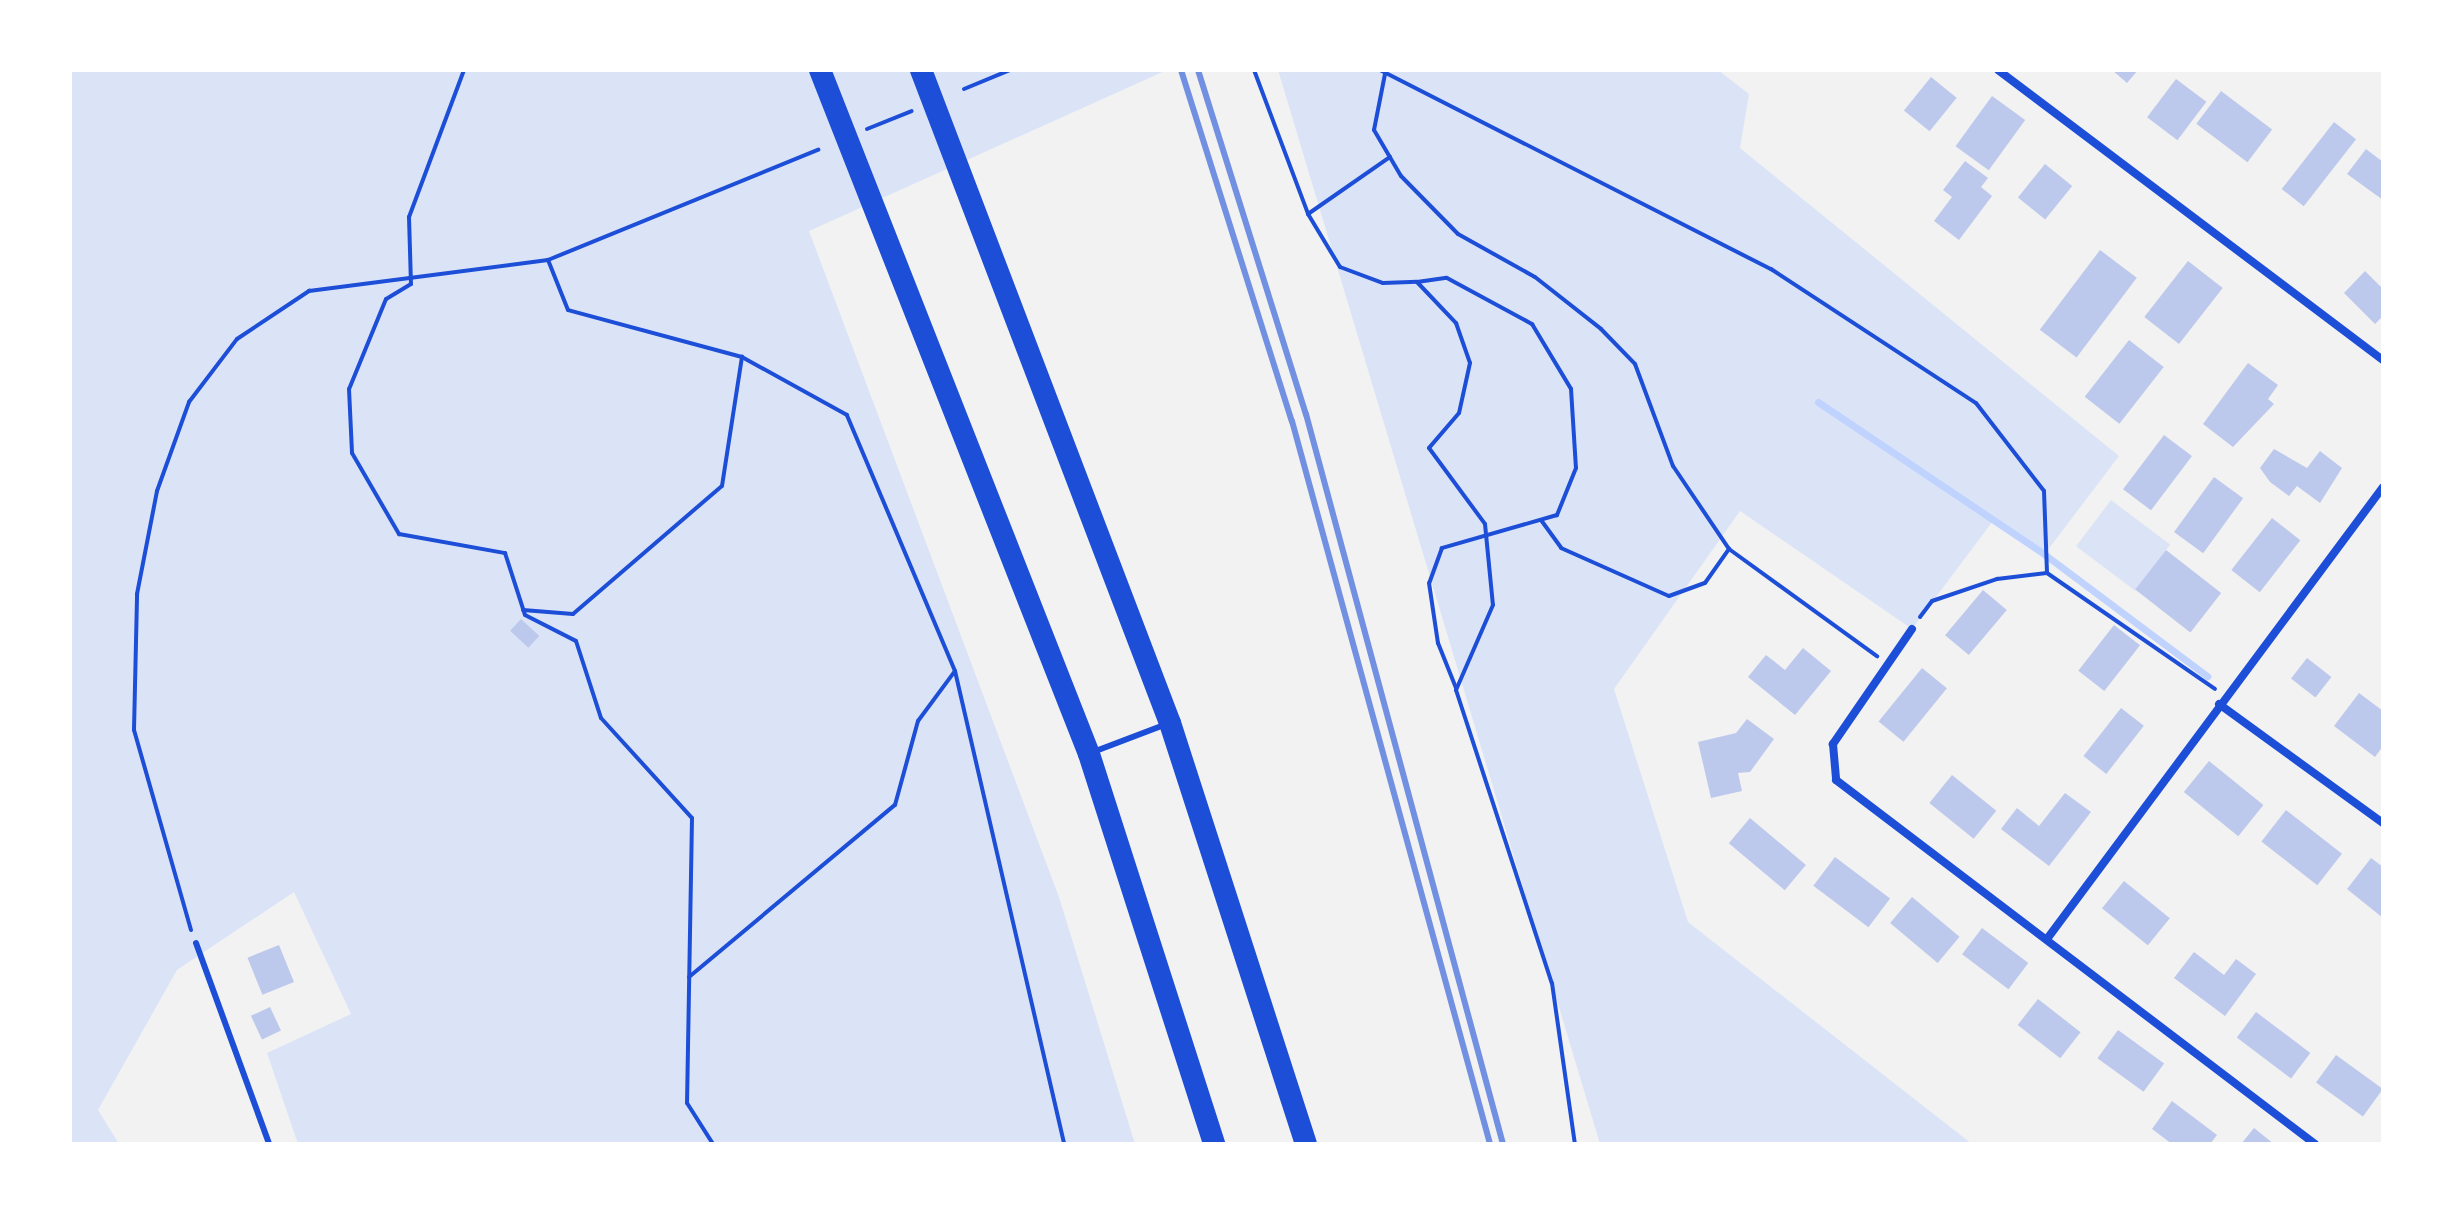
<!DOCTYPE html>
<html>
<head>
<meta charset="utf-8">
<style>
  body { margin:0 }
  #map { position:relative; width:2453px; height:1214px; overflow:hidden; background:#f2f2f2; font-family:Poppins,sans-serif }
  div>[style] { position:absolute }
  .green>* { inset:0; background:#dbe4f7; transform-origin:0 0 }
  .stream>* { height:7px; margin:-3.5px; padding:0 3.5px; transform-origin:3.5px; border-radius:3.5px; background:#bfd3fe }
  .building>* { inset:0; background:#bdc9ec; transform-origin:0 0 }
  .path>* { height:4px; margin:-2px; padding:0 2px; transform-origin:2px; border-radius:2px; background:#1d4ed8 }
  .service>* { height:6px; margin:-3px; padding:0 3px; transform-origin:3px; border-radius:3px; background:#1d4ed8 }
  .minor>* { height:8px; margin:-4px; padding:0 4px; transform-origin:4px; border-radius:4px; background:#1d4ed8 }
  .motorway>* { height:22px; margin:-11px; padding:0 11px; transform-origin:11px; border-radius:11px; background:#1d4ed8 }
  .rail>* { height:6px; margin:-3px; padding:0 3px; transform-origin:3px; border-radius:3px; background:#7290e2 }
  span { translate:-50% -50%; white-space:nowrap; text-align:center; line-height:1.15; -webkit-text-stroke:6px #fff; paint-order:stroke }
  .frame { position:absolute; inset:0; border:72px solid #fff; pointer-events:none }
</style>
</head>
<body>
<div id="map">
  <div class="green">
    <div style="clip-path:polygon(70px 70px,1167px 70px,809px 231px,1059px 897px,1135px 1144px,298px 1144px,267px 1053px,351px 1014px,294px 892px,177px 970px,98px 1110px,119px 1144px,70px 1144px)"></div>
    <div style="clip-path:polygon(1278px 70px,1718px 70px,1749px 94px,1740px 148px,2119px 456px,2044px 555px,1993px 521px,1912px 629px,1740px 511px,1614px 689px,1688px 922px,1972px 1144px,1600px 1144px)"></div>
    <div style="left:2111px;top:500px;width:74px;height:58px;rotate:37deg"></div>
  </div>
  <div class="stream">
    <div style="left:1818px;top:402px;width:267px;rotate:33.9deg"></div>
    <div style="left:2040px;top:551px;width:209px;rotate:36.8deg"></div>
  </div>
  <div class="building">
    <div style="clip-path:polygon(2112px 70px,2138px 70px,2127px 83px)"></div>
    <div style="left:1931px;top:77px;width:33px;height:43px;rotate:39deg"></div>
    <div style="left:2176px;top:79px;width:38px;height:48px;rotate:37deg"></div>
    <div style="left:2221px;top:91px;width:64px;height:41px;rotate:37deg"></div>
    <div style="left:1992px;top:96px;width:41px;height:62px;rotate:36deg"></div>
    <div style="left:2334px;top:122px;width:28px;height:85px;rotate:38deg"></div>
    <div style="clip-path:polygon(2366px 149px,2383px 162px,2383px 200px,2347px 174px)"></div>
    <div style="clip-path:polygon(1965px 161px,1988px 178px,1981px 187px,1992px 196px,1959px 240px,1934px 221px,1952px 197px,1943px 190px)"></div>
    <div style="left:2045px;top:164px;width:35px;height:43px;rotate:39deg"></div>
    <div style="left:2100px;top:250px;width:46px;height:100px;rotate:37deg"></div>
    <div style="left:2188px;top:261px;width:44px;height:71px;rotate:38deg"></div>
    <div style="clip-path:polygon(2365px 271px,2383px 289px,2383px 316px,2375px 324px,2344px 293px)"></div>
    <div style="left:2129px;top:340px;width:44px;height:72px;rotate:38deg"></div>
    <div style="clip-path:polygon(2248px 363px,2278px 385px,2268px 399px,2274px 404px,2233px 447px,2203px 424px)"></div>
    <div style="left:2164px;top:435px;width:35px;height:68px;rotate:37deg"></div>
    <div style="clip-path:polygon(2274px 449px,2307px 468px,2320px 451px,2342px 468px,2320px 503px,2297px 486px,2289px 496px,2270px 482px,2260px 468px)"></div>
    <div style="left:2214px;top:477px;width:36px;height:68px;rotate:36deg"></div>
    <div style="left:2272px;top:518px;width:36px;height:66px;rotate:38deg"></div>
    <div style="left:2166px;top:550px;width:70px;height:50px;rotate:38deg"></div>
    <div style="left:1983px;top:590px;width:31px;height:59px;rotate:40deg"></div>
    <div style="left:521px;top:619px;width:25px;height:16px;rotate:43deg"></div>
    <div style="left:2114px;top:625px;width:33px;height:58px;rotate:38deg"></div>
    <div style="clip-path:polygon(1803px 648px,1831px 671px,1795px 715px,1748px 677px,1766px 655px,1785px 670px)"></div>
    <div style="left:2307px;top:658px;width:31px;height:26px;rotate:38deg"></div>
    <div style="left:1922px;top:668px;width:32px;height:69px;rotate:39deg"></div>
    <div style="clip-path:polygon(2359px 693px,2383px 711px,2383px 746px,2375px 757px,2334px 726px)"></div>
    <div style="left:2121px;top:708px;width:29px;height:61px;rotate:38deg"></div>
    <div style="clip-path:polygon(1747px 719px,1774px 739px,1750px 772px,1738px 773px,1742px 791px,1711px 798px,1698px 742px,1736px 733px)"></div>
    <div style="left:2209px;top:761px;width:70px;height:40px;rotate:39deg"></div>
    <div style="left:1952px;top:775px;width:57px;height:36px;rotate:39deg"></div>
    <div style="clip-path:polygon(2065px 793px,2091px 812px,2049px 866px,2001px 829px,2017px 808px,2039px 826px)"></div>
    <div style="left:2286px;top:810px;width:71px;height:40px;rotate:38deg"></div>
    <div style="left:1750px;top:818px;width:73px;height:33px;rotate:40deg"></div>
    <div style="left:1835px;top:857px;width:69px;height:36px;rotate:37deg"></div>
    <div style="clip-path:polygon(2371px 858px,2383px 867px,2383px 918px,2347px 889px)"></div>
    <div style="left:2124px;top:881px;width:59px;height:35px;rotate:39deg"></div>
    <div style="left:1912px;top:897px;width:62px;height:34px;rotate:40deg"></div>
    <div style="left:1982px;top:928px;width:58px;height:33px;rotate:37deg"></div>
    <div style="left:279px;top:945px;width:40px;height:34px;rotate:68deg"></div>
    <div style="clip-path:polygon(2194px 952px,2224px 975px,2236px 959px,2256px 974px,2225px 1016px,2174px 978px)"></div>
    <div style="left:2038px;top:999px;width:54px;height:33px;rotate:38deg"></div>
    <div style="left:270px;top:1007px;width:26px;height:21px;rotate:65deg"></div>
    <div style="left:2256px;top:1012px;width:68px;height:32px;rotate:37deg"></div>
    <div style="left:2118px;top:1030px;width:57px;height:35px;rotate:36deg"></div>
    <div style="left:2336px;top:1055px;width:58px;height:34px;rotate:36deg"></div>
    <div style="clip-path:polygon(2172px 1101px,2217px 1135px,2210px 1144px,2172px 1144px,2152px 1129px)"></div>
    <div style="clip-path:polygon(2254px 1128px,2274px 1144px,2241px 1144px)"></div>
  </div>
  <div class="path">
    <div style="left:464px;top:70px;width:157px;rotate:110.5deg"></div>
    <div style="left:409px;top:217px;width:67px;rotate:88.3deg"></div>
    <div style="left:411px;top:284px;width:29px;rotate:149deg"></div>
    <div style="left:386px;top:299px;width:97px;rotate:112.3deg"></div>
    <div style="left:349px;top:389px;width:64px;rotate:87.3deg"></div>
    <div style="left:352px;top:453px;width:94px;rotate:59.9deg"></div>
    <div style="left:399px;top:534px;width:108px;rotate:10.2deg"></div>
    <div style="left:505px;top:553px;width:65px;rotate:72.1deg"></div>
    <div style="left:525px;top:615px;width:57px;rotate:27deg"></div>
    <div style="left:576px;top:641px;width:81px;rotate:72deg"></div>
    <div style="left:601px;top:718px;width:135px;rotate:47.7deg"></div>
    <div style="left:692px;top:818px;width:285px;rotate:91deg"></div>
    <div style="left:687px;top:1103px;width:49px;rotate:57.6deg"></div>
    <div style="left:1254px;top:70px;width:154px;rotate:69.4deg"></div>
    <div style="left:1308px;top:214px;width:62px;rotate:58.9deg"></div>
    <div style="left:1340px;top:267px;width:46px;rotate:20.4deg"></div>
    <div style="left:1383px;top:283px;width:34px;rotate:-2deg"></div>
    <div style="left:1417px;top:282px;width:57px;rotate:46.4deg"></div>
    <div style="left:1456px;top:323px;width:42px;rotate:70.7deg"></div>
    <div style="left:1470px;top:363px;width:51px;rotate:102.4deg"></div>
    <div style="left:1459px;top:413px;width:46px;rotate:130.6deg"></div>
    <div style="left:1429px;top:448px;width:94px;rotate:53.6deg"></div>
    <div style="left:1485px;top:524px;width:81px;rotate:84.4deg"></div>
    <div style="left:1493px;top:605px;width:93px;rotate:113.5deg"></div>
    <div style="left:1456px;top:690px;width:308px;rotate:71.9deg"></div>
    <div style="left:1552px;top:983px;width:163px;rotate:81.9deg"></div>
    <div style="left:1380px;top:70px;width:439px;rotate:27deg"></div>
    <div style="left:1771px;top:269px;width:245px;rotate:33.2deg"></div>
    <div style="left:1976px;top:403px;width:111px;rotate:52.3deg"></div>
    <div style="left:2044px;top:491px;width:82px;rotate:87.9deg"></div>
    <div style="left:1385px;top:74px;width:57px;rotate:101.1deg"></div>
    <div style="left:1374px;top:130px;width:53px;rotate:59.6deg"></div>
    <div style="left:1401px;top:176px;width:81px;rotate:45.5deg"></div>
    <div style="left:1458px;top:234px;width:88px;rotate:29.2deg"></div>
    <div style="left:1535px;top:277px;width:84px;rotate:38.2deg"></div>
    <div style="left:1601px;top:329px;width:49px;rotate:45.8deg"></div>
    <div style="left:1635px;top:364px;width:109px;rotate:69.6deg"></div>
    <div style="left:1673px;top:466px;width:100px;rotate:56deg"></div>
    <div style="left:1729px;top:549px;width:183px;rotate:35.9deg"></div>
    <div style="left:964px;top:89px;width:50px;rotate:-22.4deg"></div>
    <div style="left:867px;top:129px;width:48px;rotate:-21.8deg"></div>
    <div style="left:1308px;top:214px;width:100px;rotate:-34.8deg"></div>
    <div style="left:1417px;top:282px;width:30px;rotate:-8deg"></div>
    <div style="left:1447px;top:278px;width:97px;rotate:28.4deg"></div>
    <div style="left:1532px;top:324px;width:76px;rotate:59deg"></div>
    <div style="left:1571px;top:389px;width:79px;rotate:86.4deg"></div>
    <div style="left:1576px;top:468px;width:51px;rotate:112deg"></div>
    <div style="left:1557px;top:515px;width:120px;rotate:164deg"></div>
    <div style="left:1442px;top:548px;width:37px;rotate:110deg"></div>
    <div style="left:1429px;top:583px;width:61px;rotate:81.5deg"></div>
    <div style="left:1438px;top:643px;width:48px;rotate:68.2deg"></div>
    <div style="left:1541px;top:520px;width:34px;rotate:54deg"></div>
    <div style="left:1561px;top:548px;width:118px;rotate:24deg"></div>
    <div style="left:1669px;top:596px;width:38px;rotate:-20deg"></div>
    <div style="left:1705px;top:583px;width:42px;rotate:-54.8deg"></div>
    <div style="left:523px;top:610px;width:50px;rotate:4.6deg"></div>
    <div style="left:573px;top:614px;width:196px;rotate:-40.7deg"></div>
    <div style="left:722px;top:486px;width:131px;rotate:-81.2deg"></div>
    <div style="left:742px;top:357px;width:180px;rotate:-164.9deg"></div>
    <div style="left:568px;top:310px;width:54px;rotate:-111.8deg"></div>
    <div style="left:1920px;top:617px;width:20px;rotate:-53deg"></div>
    <div style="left:1932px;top:601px;width:69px;rotate:-18.7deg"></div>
    <div style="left:1997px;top:579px;width:50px;rotate:-6.8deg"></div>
    <div style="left:2047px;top:573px;width:204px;rotate:34.6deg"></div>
    <div style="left:955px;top:671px;width:485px;rotate:77deg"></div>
    <div style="left:191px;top:930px;width:208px;rotate:-105.9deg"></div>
    <div style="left:134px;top:730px;width:136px;rotate:-88.7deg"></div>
    <div style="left:137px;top:594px;width:105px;rotate:-79deg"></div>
    <div style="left:157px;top:491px;width:95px;rotate:-70.2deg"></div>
    <div style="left:189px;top:402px;width:79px;rotate:-52.7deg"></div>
    <div style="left:237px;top:339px;width:87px;rotate:-33.7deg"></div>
    <div style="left:309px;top:291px;width:241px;rotate:-7.4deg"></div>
    <div style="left:548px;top:260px;width:292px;rotate:-22.2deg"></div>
    <div style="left:689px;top:977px;width:268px;rotate:-39.9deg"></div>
    <div style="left:895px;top:805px;width:87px;rotate:-74.7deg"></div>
    <div style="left:918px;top:721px;width:62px;rotate:-53.5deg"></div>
    <div style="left:955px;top:671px;width:278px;rotate:-112.9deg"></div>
    <div style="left:847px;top:415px;width:120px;rotate:-151.1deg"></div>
  </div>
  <div class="service">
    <div style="left:1093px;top:752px;width:76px;rotate:-20.8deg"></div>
    <div style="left:196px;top:943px;width:214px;rotate:70deg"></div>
  </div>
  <div class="minor">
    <div style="left:1998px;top:70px;width:482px;rotate:37deg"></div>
    <div style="left:1912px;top:629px;width:140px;rotate:124.5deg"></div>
    <div style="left:1833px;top:744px;width:36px;rotate:85deg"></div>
    <div style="left:1836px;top:780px;width:602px;rotate:37.23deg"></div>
    <div style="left:2219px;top:704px;width:203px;rotate:36deg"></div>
    <div style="left:2047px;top:939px;width:563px;rotate:-53.37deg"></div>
  </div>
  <div class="motorway">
    <div style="left:820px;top:70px;width:735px;rotate:68.53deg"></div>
    <div style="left:1089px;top:754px;width:410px;rotate:72.2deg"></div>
    <div style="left:921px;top:70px;width:699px;rotate:69.13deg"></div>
    <div style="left:1170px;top:723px;width:442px;rotate:72.1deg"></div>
  </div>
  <div class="rail">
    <div style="left:1181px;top:70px;width:368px;rotate:72.5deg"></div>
    <div style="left:1292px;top:421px;width:750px;rotate:74.68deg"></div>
    <div style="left:1198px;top:70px;width:361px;rotate:72.6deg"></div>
    <div style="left:1306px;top:414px;width:756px;rotate:74.9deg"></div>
  </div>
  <div class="frame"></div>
</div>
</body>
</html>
